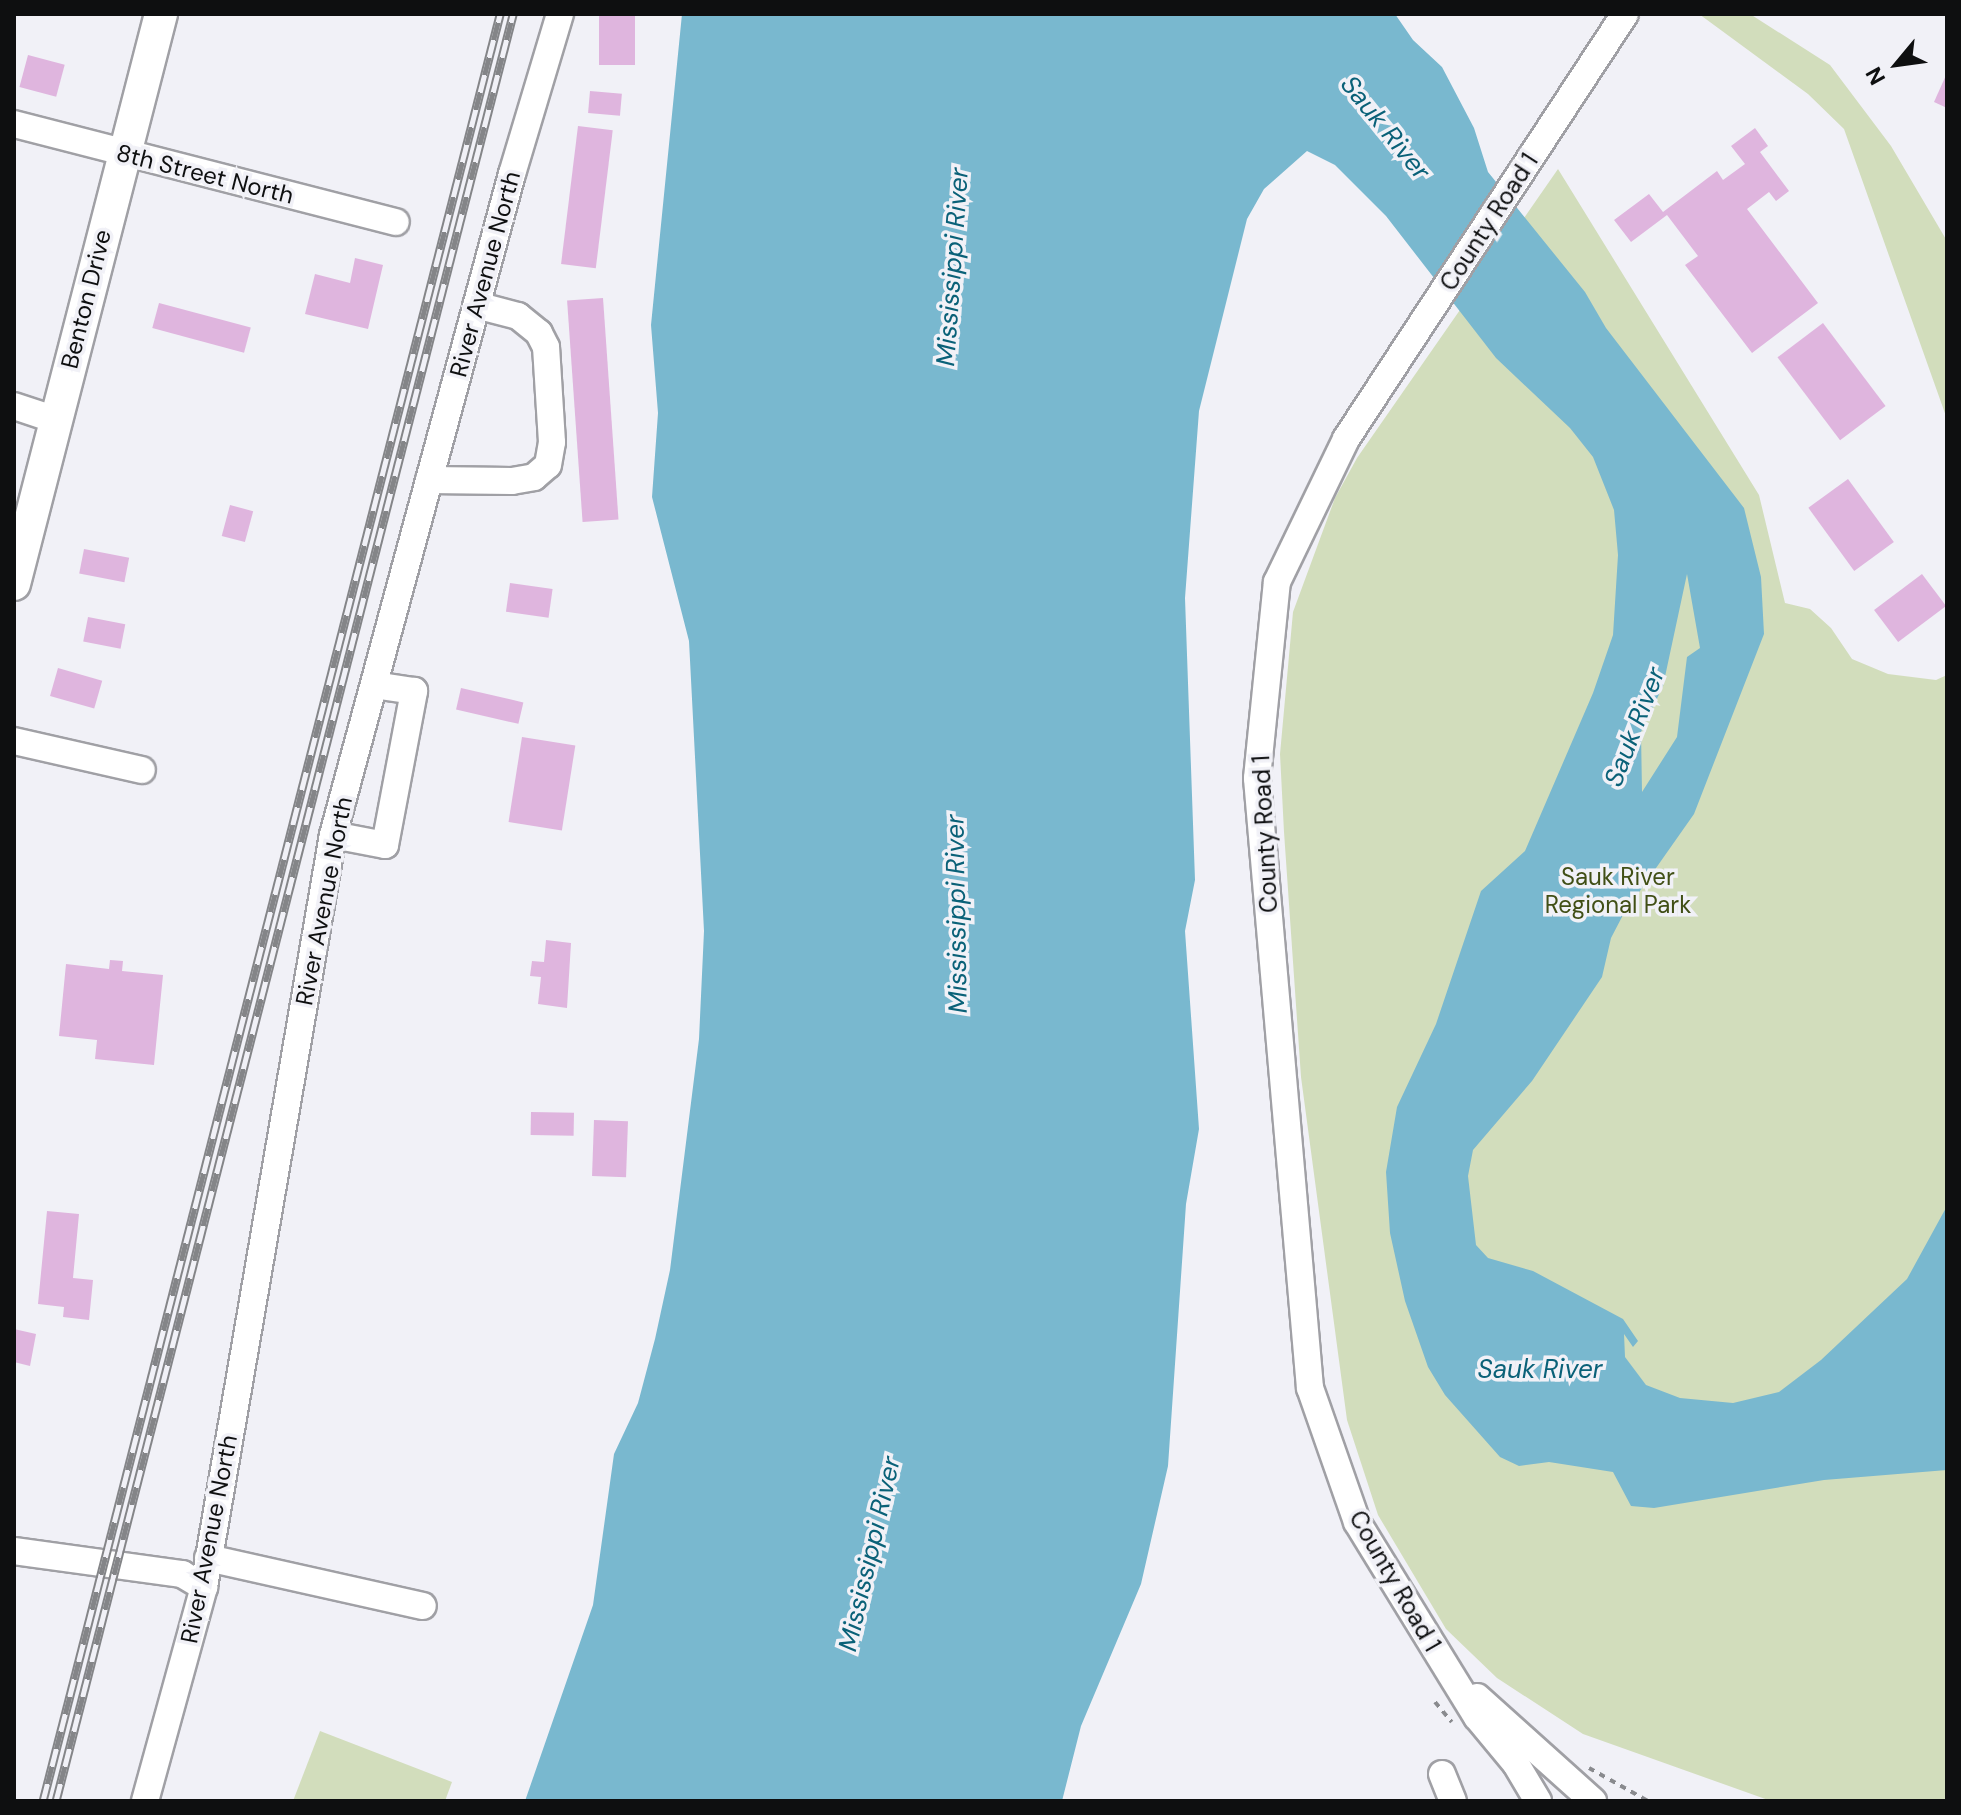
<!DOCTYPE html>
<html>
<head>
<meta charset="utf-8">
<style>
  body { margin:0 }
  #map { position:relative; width:1961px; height:1815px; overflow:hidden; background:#f1f1f7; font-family:"DM Sans",sans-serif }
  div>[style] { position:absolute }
  .green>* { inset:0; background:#d2ddbc }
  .water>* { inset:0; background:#79b8cf }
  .building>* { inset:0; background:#dfb5de; transform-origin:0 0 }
  .path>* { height:4px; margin-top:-2px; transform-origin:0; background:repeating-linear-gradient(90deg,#898a8e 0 6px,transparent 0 12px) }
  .roads { filter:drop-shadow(2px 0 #a0a0a5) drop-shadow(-2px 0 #a0a0a5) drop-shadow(0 2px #a0a0a5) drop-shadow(0 -2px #a0a0a5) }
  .minor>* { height:26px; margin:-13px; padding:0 13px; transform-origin:13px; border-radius:13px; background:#fff }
  .major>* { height:32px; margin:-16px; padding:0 16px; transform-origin:16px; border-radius:16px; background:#fff }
  .rail>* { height:9px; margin-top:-4.5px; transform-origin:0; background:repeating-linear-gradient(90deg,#f1f1f7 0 18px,#848588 0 36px); box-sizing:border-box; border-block:2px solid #848588 }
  span { translate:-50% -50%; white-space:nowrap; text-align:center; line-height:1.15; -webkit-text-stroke:7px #f1f1f7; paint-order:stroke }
  .street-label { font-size:24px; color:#0e0f10 }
  .park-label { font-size:24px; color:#414f16 }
  .water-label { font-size:26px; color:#0a6178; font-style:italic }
  .frame { position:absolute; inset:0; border:16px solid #0e0f10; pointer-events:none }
  .north { position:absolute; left:1857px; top:24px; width:80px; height:80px; -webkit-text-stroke:6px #f1f1f7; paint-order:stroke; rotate:241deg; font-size:22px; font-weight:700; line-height:32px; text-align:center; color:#0e0f10 }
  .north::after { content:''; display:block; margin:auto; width:28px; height:36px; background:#0e0f10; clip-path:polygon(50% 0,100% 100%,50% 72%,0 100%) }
</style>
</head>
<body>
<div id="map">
  <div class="green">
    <div style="clip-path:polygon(1699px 14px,1750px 14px,1830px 65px,1891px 146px,1947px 241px,1947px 419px,1844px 129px,1808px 94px)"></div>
    <div style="clip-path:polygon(1558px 169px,1759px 495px,1785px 603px,1810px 609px,1831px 628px,1852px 659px,1888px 674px,1936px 680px,1947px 675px,1947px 1801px,1771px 1801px,1583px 1734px,1497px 1678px,1446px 1629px,1378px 1515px,1347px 1420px,1301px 1077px,1284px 832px,1280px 754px,1293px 612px,1335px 498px,1357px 458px)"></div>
    <div style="clip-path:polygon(320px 1731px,452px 1782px,445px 1801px,293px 1801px)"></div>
  </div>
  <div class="water">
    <div style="clip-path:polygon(evenodd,682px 14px,1395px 14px,1413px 40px,1442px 67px,1474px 128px,1488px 172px,1585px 292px,1606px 328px,1744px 508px,1761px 577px,1764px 634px,1694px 814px,1623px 915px,1611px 938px,1602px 977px,1532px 1081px,1473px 1150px,1468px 1176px,1476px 1245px,1488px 1258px,1533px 1271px,1623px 1319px,1638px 1341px,1633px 1347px,1624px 1334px,1625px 1357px,1646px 1385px,1680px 1398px,1733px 1403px,1779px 1392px,1821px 1360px,1907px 1279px,1947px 1206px,1947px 1470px,1824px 1480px,1654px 1508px,1631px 1506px,1613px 1472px,1549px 1462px,1519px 1466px,1500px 1457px,1445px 1395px,1428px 1367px,1405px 1301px,1390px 1233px,1386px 1172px,1397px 1107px,1436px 1024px,1481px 891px,1525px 851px,1593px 693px,1613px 635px,1618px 555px,1614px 510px,1593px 457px,1570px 428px,1496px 358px,1386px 216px,1335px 165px,1307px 151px,1264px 189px,1247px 219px,1199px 411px,1185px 598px,1195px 880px,1185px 931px,1199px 1129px,1186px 1204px,1168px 1466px,1141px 1584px,1081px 1726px,1062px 1801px,525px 1801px,593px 1605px,614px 1454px,638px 1403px,655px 1339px,670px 1270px,699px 1039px,704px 931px,689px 641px,652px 497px,658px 413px,651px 325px,682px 14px,1687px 574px,1700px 648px,1687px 657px,1677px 737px,1642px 792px,1641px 732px,1663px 686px,1687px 574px)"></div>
  </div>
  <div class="building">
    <div style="left:599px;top:14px;width:36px;height:51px"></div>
    <div style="left:28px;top:55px;width:38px;height:33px;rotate:15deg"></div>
    <div style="clip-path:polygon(1947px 73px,1947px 108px,1934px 102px)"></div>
    <div style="left:590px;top:91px;width:32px;height:22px;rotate:5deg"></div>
    <div style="left:578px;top:126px;width:35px;height:139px;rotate:7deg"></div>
    <div style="clip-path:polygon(1755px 128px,1768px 146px,1760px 152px,1789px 191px,1776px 201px,1769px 192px,1747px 209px,1818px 303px,1752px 353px,1685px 265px,1698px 256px,1667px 215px,1631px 242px,1614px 220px,1649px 194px,1663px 212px,1717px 171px,1723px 180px,1745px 164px,1731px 146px)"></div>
    <div style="clip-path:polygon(355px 258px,383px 265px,368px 329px,305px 314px,315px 274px,350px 283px)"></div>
    <div style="left:603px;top:298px;width:222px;height:36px;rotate:86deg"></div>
    <div style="left:159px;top:303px;width:95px;height:26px;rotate:15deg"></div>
    <div style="left:1823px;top:323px;width:104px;height:57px;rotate:53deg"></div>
    <div style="left:1848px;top:479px;width:78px;height:49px;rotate:54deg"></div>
    <div style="left:230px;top:505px;width:24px;height:32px;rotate:15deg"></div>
    <div style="left:84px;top:549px;width:46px;height:25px;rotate:11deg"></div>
    <div style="left:1922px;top:574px;width:40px;height:60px;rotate:53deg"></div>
    <div style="left:510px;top:583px;width:43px;height:29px;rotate:8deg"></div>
    <div style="left:88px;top:617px;width:38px;height:25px;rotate:11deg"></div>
    <div style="left:58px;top:668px;width:46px;height:29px;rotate:16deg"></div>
    <div style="left:461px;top:688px;width:64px;height:22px;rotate:13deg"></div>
    <div style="left:522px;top:737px;width:54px;height:86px;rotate:9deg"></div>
    <div style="clip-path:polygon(546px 940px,571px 943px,567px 1008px,538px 1004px,541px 977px,530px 976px,532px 961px,544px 962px)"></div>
    <div style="clip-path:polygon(110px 960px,123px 961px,122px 971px,163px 975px,154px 1065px,95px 1059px,97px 1040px,59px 1036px,66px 964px,109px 969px)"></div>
    <div style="left:531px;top:1112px;width:43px;height:23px;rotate:1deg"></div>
    <div style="left:594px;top:1120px;width:34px;height:56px;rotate:2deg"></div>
    <div style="clip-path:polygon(47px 1211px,79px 1214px,73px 1278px,93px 1280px,89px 1320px,63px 1317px,64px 1307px,38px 1304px)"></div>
    <div style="clip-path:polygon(14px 1329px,36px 1334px,30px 1366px,14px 1362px)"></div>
  </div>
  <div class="path">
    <div style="left:1435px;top:1702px;width:26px;rotate:50deg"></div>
    <div style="left:1589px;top:1768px;width:68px;rotate:29.2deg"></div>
  </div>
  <div class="roads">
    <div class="minor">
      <div style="left:14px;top:124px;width:394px;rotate:14.4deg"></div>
      <div style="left:14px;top:406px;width:44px;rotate:18.4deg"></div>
      <div style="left:429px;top:480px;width:83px;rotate:0.7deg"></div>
      <div style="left:512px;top:481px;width:22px;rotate:-10deg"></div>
      <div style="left:534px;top:477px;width:18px;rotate:-41deg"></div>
      <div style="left:548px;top:465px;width:23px;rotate:-80deg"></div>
      <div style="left:552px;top:442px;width:95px;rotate:-93.6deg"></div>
      <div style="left:546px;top:347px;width:16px;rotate:-117deg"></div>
      <div style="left:539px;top:333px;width:27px;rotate:-141deg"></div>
      <div style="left:518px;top:316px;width:43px;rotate:-165.3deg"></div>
      <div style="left:14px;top:741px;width:131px;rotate:12.8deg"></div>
      <div style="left:333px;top:835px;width:53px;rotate:10.9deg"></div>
      <div style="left:385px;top:845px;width:157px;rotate:-79.3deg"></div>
      <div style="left:414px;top:691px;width:40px;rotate:-171.5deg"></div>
      <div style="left:14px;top:1551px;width:170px;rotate:7.8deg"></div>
      <div style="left:182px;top:1574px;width:26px;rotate:31deg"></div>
      <div style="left:208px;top:1558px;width:220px;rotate:12.6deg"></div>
      <div style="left:1477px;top:1697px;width:156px;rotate:41.9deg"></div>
      <div style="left:1442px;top:1774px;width:29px;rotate:68deg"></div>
      <div style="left:145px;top:1801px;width:222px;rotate:-74.6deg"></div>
      <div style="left:204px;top:1587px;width:763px;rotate:-80.27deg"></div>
      <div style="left:333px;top:835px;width:685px;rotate:-74.85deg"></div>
      <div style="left:512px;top:174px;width:167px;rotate:-73.3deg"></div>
      <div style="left:1538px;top:1801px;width:43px;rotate:-120.7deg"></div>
      <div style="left:1516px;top:1764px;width:61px;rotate:-129.7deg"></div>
      <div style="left:1477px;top:1717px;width:229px;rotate:-121.6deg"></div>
      <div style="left:1357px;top:1522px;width:142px;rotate:-109.3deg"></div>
      <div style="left:1310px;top:1388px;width:612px;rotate:-94.97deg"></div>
      <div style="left:1257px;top:778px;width:197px;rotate:-84.2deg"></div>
      <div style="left:1277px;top:582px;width:159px;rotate:-64.2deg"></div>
      <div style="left:1346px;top:439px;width:508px;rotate:-56.72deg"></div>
    </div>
    <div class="major">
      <div style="left:14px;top:584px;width:589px;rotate:-75.54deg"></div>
    </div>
  </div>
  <div class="rail">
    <div style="left:43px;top:1801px;width:1845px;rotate:-75.65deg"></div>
    <div style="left:56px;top:1801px;width:1845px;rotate:-75.65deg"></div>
  </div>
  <div class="street-label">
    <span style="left:205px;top:174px;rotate:14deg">8th Street North</span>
    <span style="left:1489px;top:222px;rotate:-57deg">County Road 1</span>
    <span style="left:485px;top:274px;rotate:-75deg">River Avenue North</span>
    <span style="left:86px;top:299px;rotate:-76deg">Benton Drive</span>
    <span style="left:1265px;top:834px;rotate:-93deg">County Road 1</span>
    <span style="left:324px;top:901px;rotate:-79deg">River Avenue North</span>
    <span style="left:209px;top:1539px;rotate:-79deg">River Avenue North</span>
    <span style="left:1395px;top:1581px;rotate:60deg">County Road 1</span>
  </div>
  <div class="park-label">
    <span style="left:1618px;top:891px">Sauk River<br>Regional Park</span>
  </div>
  <div class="water-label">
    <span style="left:1385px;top:128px;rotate:51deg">Sauk River</span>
    <span style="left:953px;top:267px;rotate:-86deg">Mississippi River</span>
    <span style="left:1635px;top:727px;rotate:-69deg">Sauk River</span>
    <span style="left:957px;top:914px;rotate:-91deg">Mississippi River</span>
    <span style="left:1540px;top:1370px">Sauk River</span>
    <span style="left:870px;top:1554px;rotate:-77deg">Mississippi River</span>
  </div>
  <div class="frame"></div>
  <div class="north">N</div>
</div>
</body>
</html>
